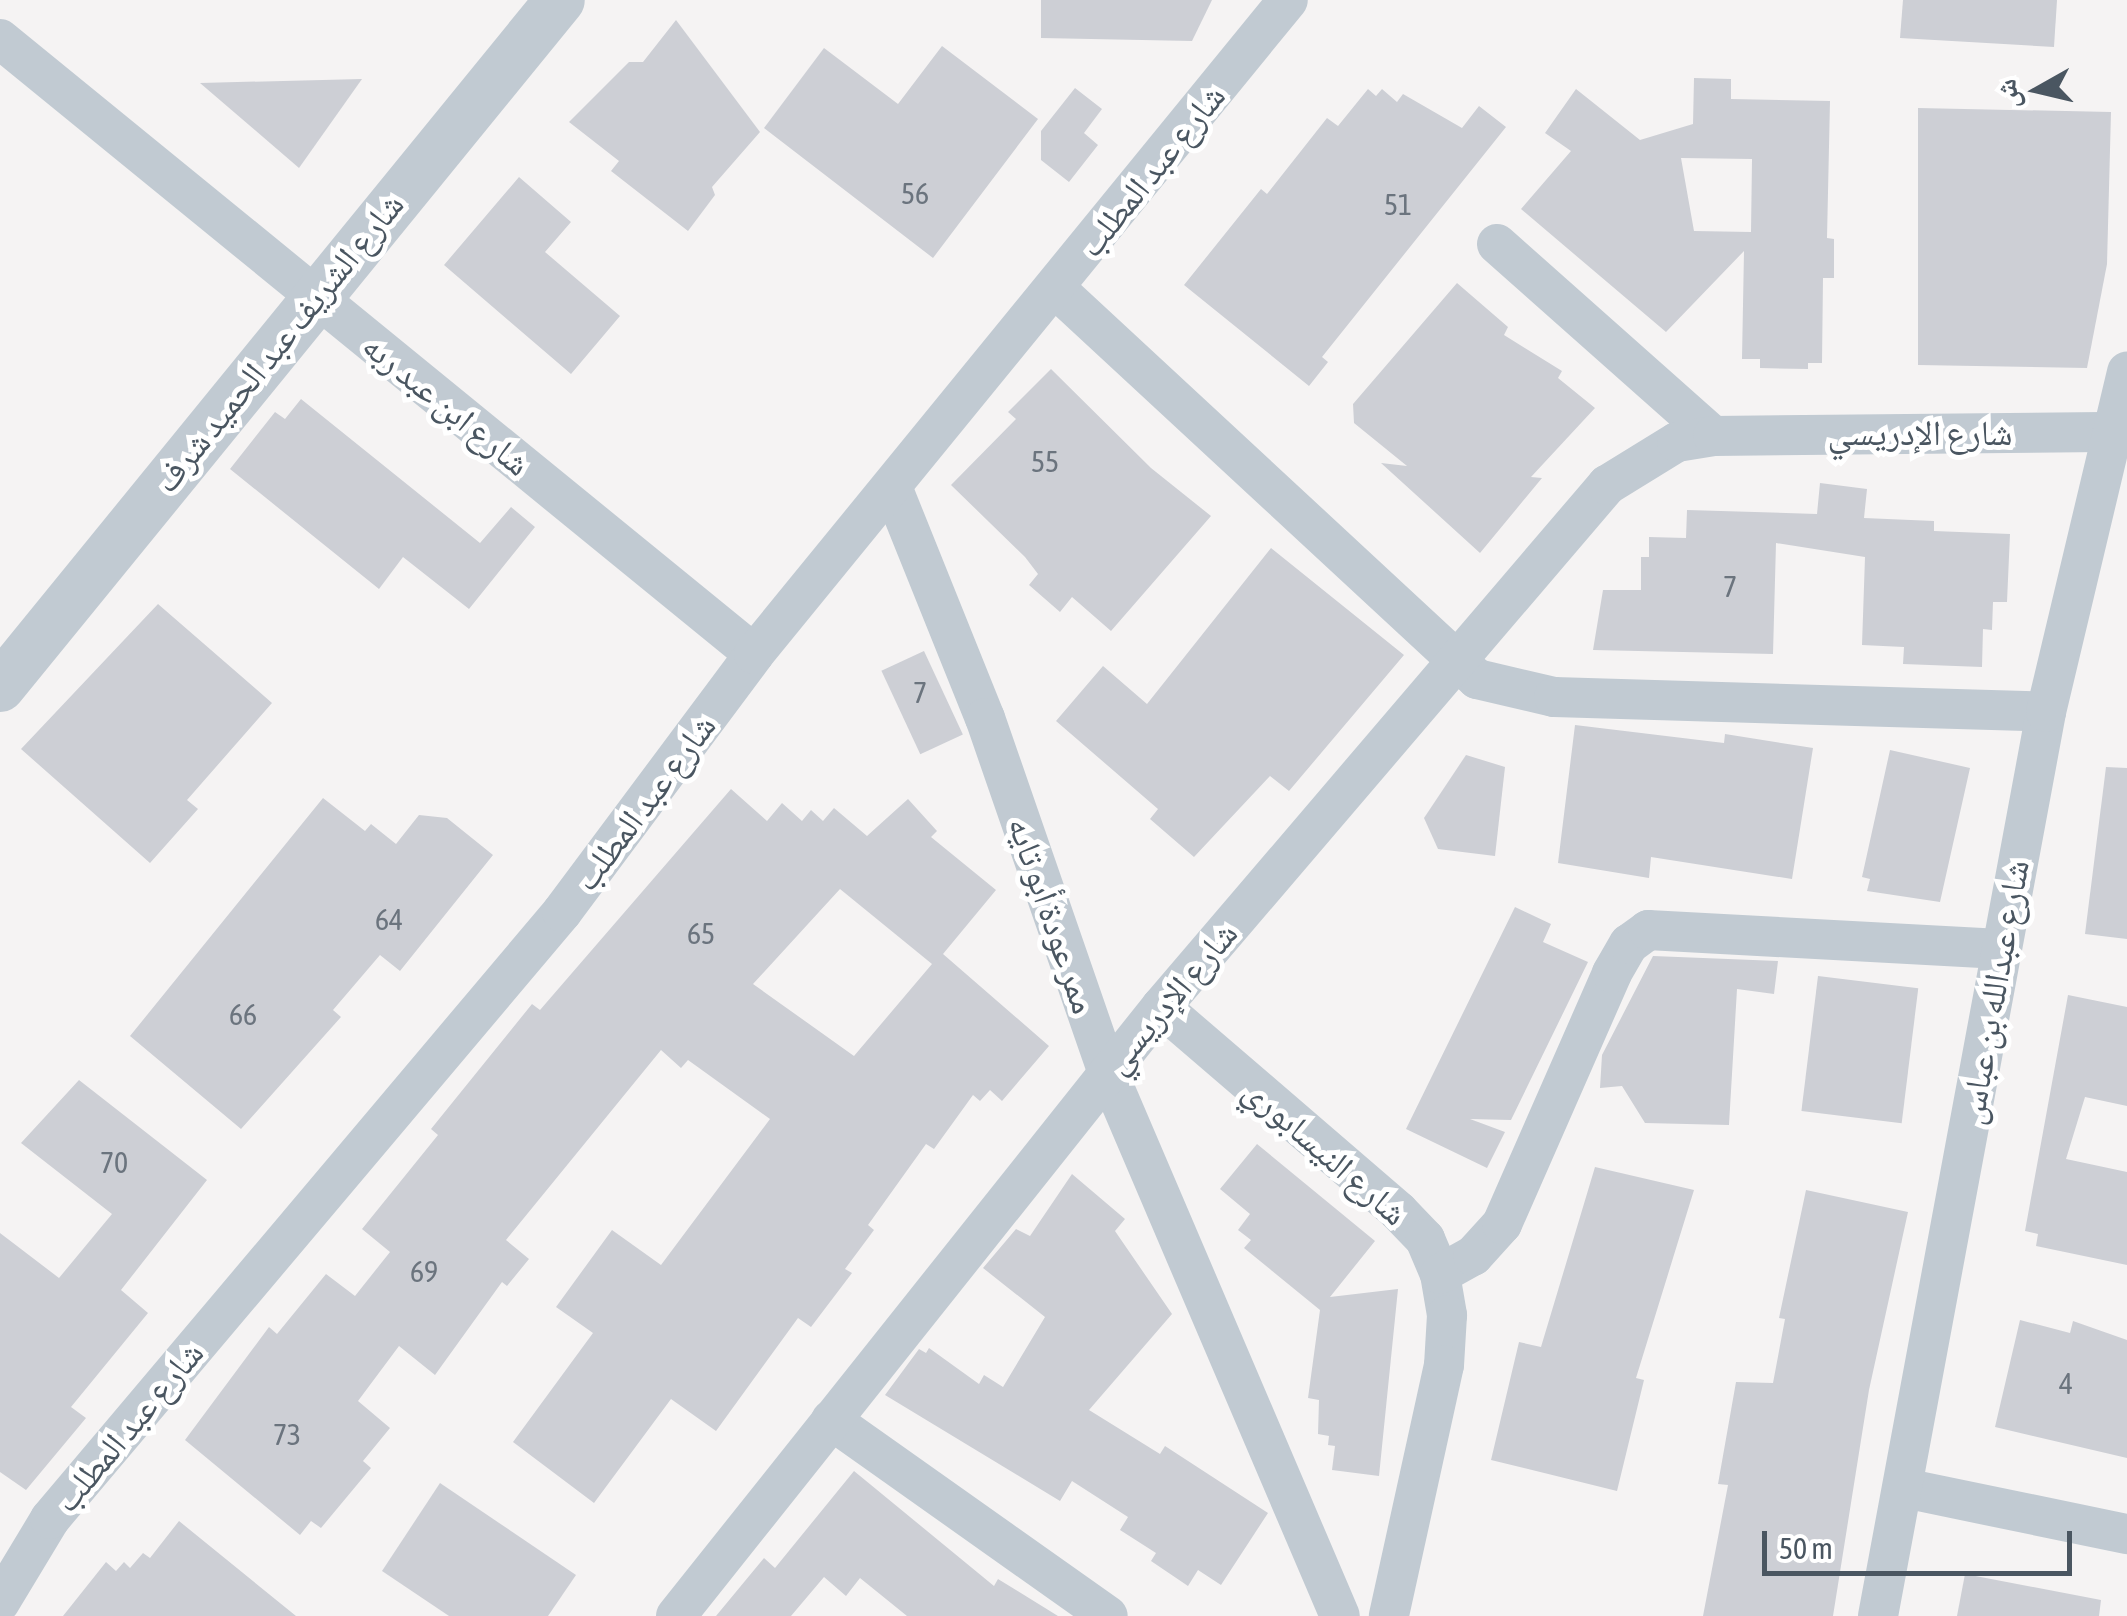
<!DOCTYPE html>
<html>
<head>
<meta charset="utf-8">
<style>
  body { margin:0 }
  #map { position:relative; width:2127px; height:1616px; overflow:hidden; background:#f5f3f3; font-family:"Asap Condensed","Noto Naskh Arabic",sans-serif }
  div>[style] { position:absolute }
  .building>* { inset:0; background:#cdcfd5; transform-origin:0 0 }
  .minor>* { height:40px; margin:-20px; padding:0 20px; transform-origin:20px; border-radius:20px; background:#c1cad2 }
  .tertiary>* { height:50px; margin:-25px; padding:0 25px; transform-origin:25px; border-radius:25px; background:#c1cad2 }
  span { translate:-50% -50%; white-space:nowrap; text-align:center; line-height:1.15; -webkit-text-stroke:10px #fff; paint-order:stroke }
  .number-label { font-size:30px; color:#6b747e }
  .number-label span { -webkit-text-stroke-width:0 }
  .street-label { font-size:35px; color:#4a5661 }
  .north { position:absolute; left:1987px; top:40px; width:100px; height:100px; -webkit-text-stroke:8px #fff; paint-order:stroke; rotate:262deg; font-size:28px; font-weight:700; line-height:40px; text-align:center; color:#4a5661 }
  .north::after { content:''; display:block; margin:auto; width:35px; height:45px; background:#4a5661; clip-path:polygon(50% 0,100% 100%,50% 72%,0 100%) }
  .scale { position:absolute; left:1762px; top:1531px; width:310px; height:45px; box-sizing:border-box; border:5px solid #4a5661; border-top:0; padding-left:12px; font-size:30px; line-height:35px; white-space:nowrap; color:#4a5661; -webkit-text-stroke:8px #fff; paint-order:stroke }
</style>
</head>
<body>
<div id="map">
  <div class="building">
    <div style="clip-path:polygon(1041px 0,1212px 0,1192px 41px,1041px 38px)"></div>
    <div style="clip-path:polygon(1903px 0,2057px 0,2054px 47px,1900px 38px)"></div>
    <div style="clip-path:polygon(676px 20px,760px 132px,712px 187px,715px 195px,688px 231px,611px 171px,619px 161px,569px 122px,629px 62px,643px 62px)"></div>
    <div style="clip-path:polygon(942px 46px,1038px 119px,933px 258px,764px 128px,824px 48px,898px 104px)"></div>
    <div style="clip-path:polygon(evenodd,1694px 78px,1731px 79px,1731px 99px,1830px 101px,1827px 238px,1834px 239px,1834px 278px,1823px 278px,1822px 363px,1808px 363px,1808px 369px,1760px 368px,1760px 359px,1742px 359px,1744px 251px,1666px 332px,1521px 209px,1571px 151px,1545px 133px,1576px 89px,1640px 140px,1693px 124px,1694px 78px,1681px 158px,1752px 159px,1751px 232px,1694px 231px,1681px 158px)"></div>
    <div style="clip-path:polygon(362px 79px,299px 168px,200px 83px)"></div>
    <div style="clip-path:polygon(1075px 88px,1102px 109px,1084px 133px,1098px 145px,1069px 182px,1041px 160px,1041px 131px)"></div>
    <div style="clip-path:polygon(1368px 89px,1376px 96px,1382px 89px,1397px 102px,1403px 94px,1462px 128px,1479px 106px,1506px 127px,1322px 357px,1328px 362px,1309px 386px,1184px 285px,1261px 189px,1267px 194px,1327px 118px,1338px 126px)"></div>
    <div style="clip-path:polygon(1918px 108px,2111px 112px,2107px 264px,2087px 368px,1918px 365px)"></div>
    <div style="clip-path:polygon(519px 177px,571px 222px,545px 252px,620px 316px,571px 374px,444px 265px)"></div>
    <div style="clip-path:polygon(1457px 283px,1508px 327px,1504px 335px,1562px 371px,1558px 378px,1595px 408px,1531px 477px,1542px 478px,1480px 553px,1381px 463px,1407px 466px,1354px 423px,1353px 404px)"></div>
    <div style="clip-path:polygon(1051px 369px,1151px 468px,1211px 516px,1111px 631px,1072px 597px,1060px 612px,1029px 585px,1038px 574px,1025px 557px,951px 485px,1016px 419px,1008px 412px)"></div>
    <div style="clip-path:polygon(301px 399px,480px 543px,511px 507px,535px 527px,469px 609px,403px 557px,379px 589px,230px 469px,275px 412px,285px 419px)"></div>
    <div style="clip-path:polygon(1820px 483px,1867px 489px,1864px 518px,1934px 521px,1934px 531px,2010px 534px,2007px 602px,1993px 602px,1992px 630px,1983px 629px,1982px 667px,1903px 664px,1904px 647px,1862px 645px,1865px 557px,1776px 543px,1773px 654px,1593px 650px,1603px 590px,1641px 590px,1641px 557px,1649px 557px,1649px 537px,1686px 538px,1687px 510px,1817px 514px)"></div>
    <div style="clip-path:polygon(1271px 548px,1404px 655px,1289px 791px,1270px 776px,1194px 857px,1150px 819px,1158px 809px,1056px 721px,1103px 666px,1147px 704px)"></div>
    <div style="clip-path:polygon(158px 604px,272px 703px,187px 800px,198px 809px,150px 863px,21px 749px)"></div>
    <div style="left:924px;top:651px;width:92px;height:47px;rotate:65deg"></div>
    <div style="clip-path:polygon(1575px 725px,1724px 743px,1725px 734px,1813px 748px,1792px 879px,1651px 857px,1649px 878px,1558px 863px)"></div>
    <div style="clip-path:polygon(1890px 750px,1970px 768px,1940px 902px,1867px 891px,1870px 879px,1862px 877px)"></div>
    <div style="clip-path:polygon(1466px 755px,1505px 767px,1495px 856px,1438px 849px,1424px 818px)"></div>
    <div style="clip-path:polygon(2106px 767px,2127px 768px,2127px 939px,2085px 934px)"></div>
    <div style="clip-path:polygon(evenodd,731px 789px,767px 821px,782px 803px,802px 821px,811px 810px,823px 821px,834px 808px,867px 836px,908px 799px,937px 831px,931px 837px,996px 890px,943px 954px,1049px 1046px,1002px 1101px,990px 1090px,980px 1101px,973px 1095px,934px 1149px,926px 1144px,868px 1225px,874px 1230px,845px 1269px,852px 1273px,811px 1327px,798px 1318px,716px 1431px,671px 1399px,594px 1503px,513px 1442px,593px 1333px,556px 1307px,612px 1230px,661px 1265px,770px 1119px,688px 1060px,681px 1068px,661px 1050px,506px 1240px,529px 1259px,507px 1286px,502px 1282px,435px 1375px,399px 1346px,358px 1401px,390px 1428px,363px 1461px,371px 1468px,321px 1528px,311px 1521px,300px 1535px,185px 1440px,269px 1327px,277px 1334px,326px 1274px,355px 1296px,390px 1252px,362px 1229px,438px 1135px,431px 1129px,532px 1004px,540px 1010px,731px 789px,840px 889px,932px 964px,854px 1056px,753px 984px,840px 889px)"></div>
    <div style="clip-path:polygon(323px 798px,365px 831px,371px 824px,396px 844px,419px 815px,447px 818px,493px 855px,400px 971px,380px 955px,333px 1010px,341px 1017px,241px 1129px,130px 1036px)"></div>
    <div style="clip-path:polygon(1515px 907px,1551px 924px,1543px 942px,1588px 962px,1511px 1120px,1470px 1119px,1505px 1132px,1487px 1168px,1406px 1129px)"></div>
    <div style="clip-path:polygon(1653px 956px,1778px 961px,1774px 994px,1737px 989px,1729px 1125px,1645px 1123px,1622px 1086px,1600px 1088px,1602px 1055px)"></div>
    <div style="left:1818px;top:976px;width:101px;height:136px;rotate:7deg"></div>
    <div style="clip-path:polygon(2068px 995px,2127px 1007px,2127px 1106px,2085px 1097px,2066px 1159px,2127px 1172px,2127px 1265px,2036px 1246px,2038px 1234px,2025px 1231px)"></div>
    <div style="clip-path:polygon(79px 1080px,207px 1180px,121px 1290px,148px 1313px,71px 1407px,86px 1418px,26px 1490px,0 1472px,0 1233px,59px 1278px,112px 1214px,21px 1143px)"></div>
    <div style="clip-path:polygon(1257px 1144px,1375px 1241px,1330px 1297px,1398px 1289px,1379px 1476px,1332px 1470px,1335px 1446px,1328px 1445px,1329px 1436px,1318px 1434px,1319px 1400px,1308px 1398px,1320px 1310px,1244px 1248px,1251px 1240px,1238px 1230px,1250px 1214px,1220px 1189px)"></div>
    <div style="clip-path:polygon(1595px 1167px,1694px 1190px,1636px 1378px,1644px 1380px,1617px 1491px,1491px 1460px,1519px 1342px,1541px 1347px)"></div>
    <div style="clip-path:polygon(1072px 1174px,1125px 1219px,1115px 1231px,1172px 1314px,1089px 1410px,1160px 1454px,1165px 1446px,1268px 1513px,1221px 1585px,1198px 1570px,1188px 1586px,1151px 1561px,1156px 1553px,1120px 1530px,1128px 1517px,1072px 1481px,1060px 1501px,885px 1395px,919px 1349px,926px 1353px,929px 1348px,979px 1384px,984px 1375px,1003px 1387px,1045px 1317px,983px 1268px,1016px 1229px,1030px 1236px)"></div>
    <div style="clip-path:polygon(1806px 1190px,1908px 1212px,1869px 1390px,1833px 1616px,1703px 1616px,1728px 1485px,1718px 1484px,1736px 1382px,1773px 1383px,1785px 1319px,1779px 1318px)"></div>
    <div style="clip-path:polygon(2020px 1320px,2070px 1333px,2073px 1321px,2127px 1340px,2127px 1458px,1995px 1427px)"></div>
    <div style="clip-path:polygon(854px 1471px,994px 1586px,998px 1579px,1058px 1616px,907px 1616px,860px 1578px,846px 1596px,824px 1577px,791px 1616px,716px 1616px,764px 1558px,775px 1568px)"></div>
    <div style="clip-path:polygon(440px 1483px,576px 1575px,548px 1616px,449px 1616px,382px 1571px)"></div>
    <div style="clip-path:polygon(179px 1521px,296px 1616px,63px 1616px,106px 1562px,116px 1571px,124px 1562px,130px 1568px,143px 1553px,150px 1558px)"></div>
    <div style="clip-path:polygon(1965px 1574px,2101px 1600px,2099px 1616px,1957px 1616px)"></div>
  </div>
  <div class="minor">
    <div style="left:0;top:39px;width:973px;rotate:39.2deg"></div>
    <div style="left:1497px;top:244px;width:289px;rotate:41.6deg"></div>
    <div style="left:1056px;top:289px;width:574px;rotate:42.81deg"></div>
    <div style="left:1477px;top:679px;width:79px;rotate:13.2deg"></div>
    <div style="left:1554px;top:697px;width:492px;rotate:1.7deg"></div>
    <div style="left:892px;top:487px;width:249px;rotate:68.1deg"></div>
    <div style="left:985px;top:718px;width:376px;rotate:70.9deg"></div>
    <div style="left:1108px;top:1073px;width:590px;rotate:66.87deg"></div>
    <div style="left:1161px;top:1007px;width:313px;rotate:40.7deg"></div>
    <div style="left:1398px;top:1211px;width:39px;rotate:46deg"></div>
    <div style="left:1425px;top:1239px;width:38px;rotate:67deg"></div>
    <div style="left:1440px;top:1274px;width:42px;rotate:80.3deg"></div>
    <div style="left:1447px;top:1315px;width:50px;rotate:93.4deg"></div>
    <div style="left:1444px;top:1365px;width:257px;rotate:102.4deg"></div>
    <div style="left:1440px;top:1274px;width:38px;rotate:-29deg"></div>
    <div style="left:1473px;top:1256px;width:43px;rotate:-47.8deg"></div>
    <div style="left:1502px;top:1224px;width:274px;rotate:-66.3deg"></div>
    <div style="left:1612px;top:973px;width:34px;rotate:-60deg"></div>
    <div style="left:1629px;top:944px;width:24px;rotate:-36deg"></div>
    <div style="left:1648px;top:930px;width:353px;rotate:3.1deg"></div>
    <div style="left:831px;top:1420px;width:339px;rotate:35.3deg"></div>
    <div style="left:1904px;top:1488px;width:228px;rotate:11.7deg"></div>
    <div style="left:0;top:1602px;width:97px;rotate:-58.9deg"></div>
    <div style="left:50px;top:1519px;width:794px;rotate:-49.85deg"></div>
    <div style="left:562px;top:912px;width:322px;rotate:-53.3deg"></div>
    <div style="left:754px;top:654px;width:844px;rotate:-50.77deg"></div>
    <div style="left:676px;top:1616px;width:779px;rotate:-51.47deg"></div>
    <div style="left:1161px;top:1007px;width:687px;rotate:-49.49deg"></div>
    <div style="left:1607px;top:485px;width:82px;rotate:-31.6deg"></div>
    <div style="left:1677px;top:442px;width:36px;rotate:-9deg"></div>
    <div style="left:1713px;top:436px;width:414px;rotate:-0.6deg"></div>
    <div style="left:1878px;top:1616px;width:919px;rotate:-79.47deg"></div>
    <div style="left:2046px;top:712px;width:350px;rotate:-76.6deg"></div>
  </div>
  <div class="tertiary">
    <div style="left:0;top:687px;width:886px;rotate:-50.82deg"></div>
  </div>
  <div class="number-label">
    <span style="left:915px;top:193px">56</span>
    <span style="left:1398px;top:204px">51</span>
    <span style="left:1045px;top:461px">55</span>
    <span style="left:1730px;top:586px">7</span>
    <span style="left:920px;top:692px">7</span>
    <span style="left:389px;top:919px">64</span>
    <span style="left:701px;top:933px">65</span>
    <span style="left:243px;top:1014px">66</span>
    <span style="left:114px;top:1162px">70</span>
    <span style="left:424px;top:1271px">69</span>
    <span style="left:2066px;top:1383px">4</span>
    <span style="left:287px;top:1434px">73</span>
  </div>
  <div class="street-label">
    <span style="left:1151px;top:170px;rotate:-51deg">شارع عبد المطلب</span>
    <span style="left:278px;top:342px;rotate:-51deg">شارع الشريف عبد الحميد شرف</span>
    <span style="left:447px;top:404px;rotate:39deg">شارع ابن عبد ربه</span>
    <span style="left:1920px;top:432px">شارع الإدريسي</span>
    <span style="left:644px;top:802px;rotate:-53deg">شارع عبد المطلب</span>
    <span style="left:1053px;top:915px;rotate:71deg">ممر عودة أبو تايه</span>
    <span style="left:1993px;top:992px;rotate:-80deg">شارع عبدالله بن عباس</span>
    <span style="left:1170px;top:997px;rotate:-50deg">شارع الإدريسي</span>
    <span style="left:1326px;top:1151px;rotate:41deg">شارع النيسابوري</span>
    <span style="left:128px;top:1426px;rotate:-50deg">شارع عبد المطلب</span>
  </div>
  <div class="north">ش</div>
  <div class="scale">50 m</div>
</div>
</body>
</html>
